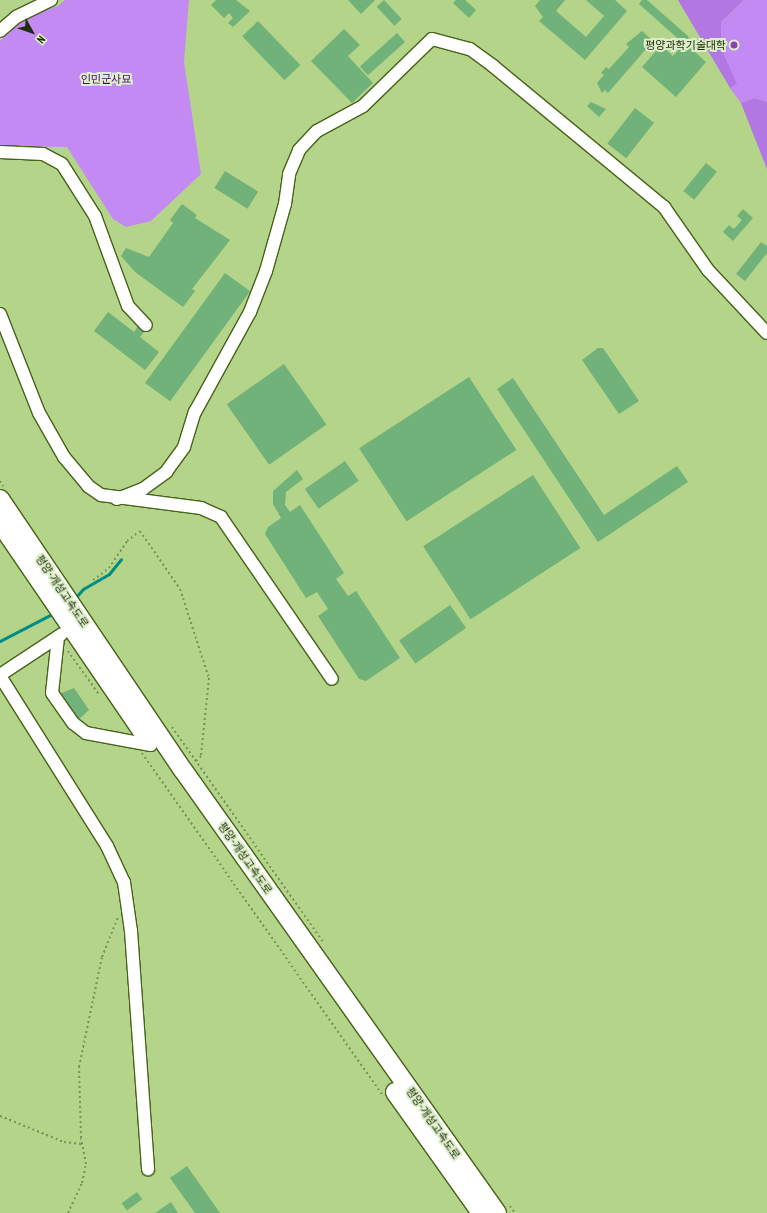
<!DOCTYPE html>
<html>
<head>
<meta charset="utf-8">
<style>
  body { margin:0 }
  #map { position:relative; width:767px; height:1213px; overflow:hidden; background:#b3d489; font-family:"PT Sans Narrow","Noto Sans KR",sans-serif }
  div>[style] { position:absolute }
  .green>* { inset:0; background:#c48af4 }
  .forest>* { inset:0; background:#b377e4 }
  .stream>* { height:3px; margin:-1.5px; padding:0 1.5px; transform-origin:1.5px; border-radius:1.5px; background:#038c84 }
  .building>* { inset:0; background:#70b279; transform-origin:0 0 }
  .path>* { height:2px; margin-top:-1px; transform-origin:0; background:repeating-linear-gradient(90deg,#799158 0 2px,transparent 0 5px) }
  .roads { filter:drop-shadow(1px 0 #476318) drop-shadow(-1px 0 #476318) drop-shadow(0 1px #476318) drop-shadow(0 -1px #476318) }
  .minor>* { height:12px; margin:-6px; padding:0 6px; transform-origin:6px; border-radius:6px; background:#fff }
  .highway>* { height:18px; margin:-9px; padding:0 9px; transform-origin:9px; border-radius:9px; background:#fff }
  .dots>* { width:11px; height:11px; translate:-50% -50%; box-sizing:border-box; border:2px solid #ddefc9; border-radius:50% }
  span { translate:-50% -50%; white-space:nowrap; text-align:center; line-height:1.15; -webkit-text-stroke:4px #ddefc9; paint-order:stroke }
  .poi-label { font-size:11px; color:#202c0e }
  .right { translate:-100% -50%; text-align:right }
  .park-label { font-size:11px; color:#4b0970 }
  .street-label { font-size:11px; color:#202c0e }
  .north { position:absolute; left:12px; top:12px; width:40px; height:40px; -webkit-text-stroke:3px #ddefc9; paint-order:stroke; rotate:130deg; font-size:11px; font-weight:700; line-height:16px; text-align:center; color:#202c0e }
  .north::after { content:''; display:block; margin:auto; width:14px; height:18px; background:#202c0e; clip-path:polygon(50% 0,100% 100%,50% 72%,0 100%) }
</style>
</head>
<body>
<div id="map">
  <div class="green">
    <div style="clip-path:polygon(65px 0,189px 0,184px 62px,201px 174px,151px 221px,126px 227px,113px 219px,67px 147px,0 146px,0 41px,22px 19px,58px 6px)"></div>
    <div style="clip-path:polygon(744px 0,767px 0,767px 102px,754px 98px,741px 103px,730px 88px,736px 83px,721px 48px,721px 22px)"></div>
  </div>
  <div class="forest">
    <div style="clip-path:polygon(678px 0,744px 0,721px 22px,721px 48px,737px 84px,730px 88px)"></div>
    <div style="clip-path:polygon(754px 98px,767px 102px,767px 169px,741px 103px)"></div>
  </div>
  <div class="stream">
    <div style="left:75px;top:598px;width:12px;rotate:-48deg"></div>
    <div style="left:83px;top:589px;width:30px;rotate:-30deg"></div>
    <div style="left:109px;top:574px;width:19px;rotate:-51deg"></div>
    <div style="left:0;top:641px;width:61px;rotate:-27.4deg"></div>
  </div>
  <div class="building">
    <div style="clip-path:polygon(216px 0,236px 0,250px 11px,233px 27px,228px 23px,233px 18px,229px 13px,224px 18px,211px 5px)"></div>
    <div style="clip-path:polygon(348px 0,375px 0,361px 14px)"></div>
    <div style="left:384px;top:0;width:26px;height:10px;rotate:47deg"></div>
    <div style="clip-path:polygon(456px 0,465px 0,476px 10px,469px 18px,453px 3px)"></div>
    <div style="clip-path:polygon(540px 0,565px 0,556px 11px,586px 37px,604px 16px,586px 0,615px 0,627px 11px,585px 60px,539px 21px,543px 17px,535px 6px)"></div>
    <div style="clip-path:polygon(642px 0,647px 0,689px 37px,683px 43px,639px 4px)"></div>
    <div style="left:258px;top:21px;width:61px;height:22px;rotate:46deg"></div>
    <div style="clip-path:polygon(344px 29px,360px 45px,348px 56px,373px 83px,352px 103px,311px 61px)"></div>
    <div style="clip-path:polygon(642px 31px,653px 41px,608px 93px,605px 90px,602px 93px,597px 83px,604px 75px,601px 73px,606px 67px,609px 69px,629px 47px,626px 44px)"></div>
    <div style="left:397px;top:33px;width:12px;height:50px;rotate:48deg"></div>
    <div style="clip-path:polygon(685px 43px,706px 62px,676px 97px,642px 67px,661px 45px,673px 56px)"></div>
    <div style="clip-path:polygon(591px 102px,606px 109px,599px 117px,587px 106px)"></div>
    <div style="left:635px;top:108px;width:24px;height:45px;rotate:38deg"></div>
    <div style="left:706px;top:163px;width:14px;height:36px;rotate:39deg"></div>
    <div style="left:225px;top:171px;width:39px;height:20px;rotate:32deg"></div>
    <div style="clip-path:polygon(182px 204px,197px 215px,195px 218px,230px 240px,192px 289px,195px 291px,183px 307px,135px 272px,121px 256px,126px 248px,149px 257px,173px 223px,170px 220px)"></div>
    <div style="clip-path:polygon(743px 209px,753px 218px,733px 241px,723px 232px,729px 225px,734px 229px,742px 220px,737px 216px)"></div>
    <div style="clip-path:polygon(761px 242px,767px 246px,767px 253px,745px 281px,736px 274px)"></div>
    <div style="left:225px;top:273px;width:31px;height:136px;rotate:36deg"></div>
    <div style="clip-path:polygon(108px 312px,134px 332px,138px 326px,145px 331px,140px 337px,159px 352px,145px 370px,94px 331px)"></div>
    <div style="clip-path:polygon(598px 348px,603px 348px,639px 401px,619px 414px,582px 360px)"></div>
    <div style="left:284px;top:364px;width:74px;height:70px;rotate:55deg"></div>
    <div style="left:469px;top:377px;width:87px;height:131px;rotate:57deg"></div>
    <div style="clip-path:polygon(513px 378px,604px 515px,677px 466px,688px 482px,598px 542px,497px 389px)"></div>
    <div style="left:345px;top:461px;width:24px;height:49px;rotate:55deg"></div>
    <div style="clip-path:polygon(297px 470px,303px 479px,286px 492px,285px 505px,290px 512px,300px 505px,344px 573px,336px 579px,348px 596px,356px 591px,400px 658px,366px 681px,359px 679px,318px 616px,328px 609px,317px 592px,306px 598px,265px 534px,268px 527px,281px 518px,273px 504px,273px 491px)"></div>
    <div style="left:533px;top:475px;width:87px;height:131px;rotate:57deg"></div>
    <div style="left:450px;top:605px;width:28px;height:62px;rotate:55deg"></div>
    <div style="clip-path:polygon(74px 688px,89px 710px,77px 721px,59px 694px)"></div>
    <div style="clip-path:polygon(187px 1166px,220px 1213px,195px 1213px,170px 1178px)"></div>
    <div style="left:137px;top:1192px;width:9px;height:19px;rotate:54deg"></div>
    <div style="clip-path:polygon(171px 1202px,178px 1213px,155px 1213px)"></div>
  </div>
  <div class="path">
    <div style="left:0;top:481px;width:6px;rotate:59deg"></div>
    <div style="left:93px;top:580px;width:20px;rotate:-37deg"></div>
    <div style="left:109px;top:568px;width:32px;rotate:-56deg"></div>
    <div style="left:127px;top:541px;width:16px;rotate:-38deg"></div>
    <div style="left:140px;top:531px;width:70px;rotate:55.4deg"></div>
    <div style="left:180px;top:589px;width:94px;rotate:72deg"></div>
    <div style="left:209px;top:678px;width:78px;rotate:95.9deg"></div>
    <div style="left:201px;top:756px;width:7px;rotate:135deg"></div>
    <div style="left:68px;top:651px;width:52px;rotate:54.5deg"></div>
    <div style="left:172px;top:727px;width:264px;rotate:54.9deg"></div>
    <div style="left:142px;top:753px;width:418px;rotate:54.9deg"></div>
    <div style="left:0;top:1116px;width:69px;rotate:22.1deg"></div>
    <div style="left:64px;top:1142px;width:17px;rotate:7deg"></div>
    <div style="left:510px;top:1206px;width:9px;rotate:54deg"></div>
    <div style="left:68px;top:1213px;width:33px;rotate:-65deg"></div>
    <div style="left:82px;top:1183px;width:19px;rotate:-78deg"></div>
    <div style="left:86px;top:1164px;width:26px;rotate:-101deg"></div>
    <div style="left:81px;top:1138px;width:71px;rotate:-91.6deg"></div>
    <div style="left:79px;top:1067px;width:112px;rotate:-78.2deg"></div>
    <div style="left:102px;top:957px;width:43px;rotate:-68.2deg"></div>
  </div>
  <div class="roads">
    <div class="minor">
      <div style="left:0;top:31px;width:21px;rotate:-41deg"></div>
      <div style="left:16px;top:17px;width:39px;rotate:-26deg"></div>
      <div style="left:0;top:152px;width:43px;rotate:2.7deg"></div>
      <div style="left:43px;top:154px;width:21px;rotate:28deg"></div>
      <div style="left:62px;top:164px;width:62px;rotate:57.6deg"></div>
      <div style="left:95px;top:216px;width:96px;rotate:69.9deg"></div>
      <div style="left:128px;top:306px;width:26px;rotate:47deg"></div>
      <div style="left:0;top:314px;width:106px;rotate:68.5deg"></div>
      <div style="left:39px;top:413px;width:51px;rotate:60.4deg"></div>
      <div style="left:64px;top:457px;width:38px;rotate:50deg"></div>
      <div style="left:88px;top:486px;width:16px;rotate:35deg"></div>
      <div style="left:101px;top:495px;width:101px;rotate:7.4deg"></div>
      <div style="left:201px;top:508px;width:22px;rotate:24deg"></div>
      <div style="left:221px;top:517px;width:196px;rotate:55.6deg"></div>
      <div style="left:117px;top:499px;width:28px;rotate:-21deg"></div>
      <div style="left:143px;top:489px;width:29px;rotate:-36deg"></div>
      <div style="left:166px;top:472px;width:31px;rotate:-54deg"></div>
      <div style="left:184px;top:447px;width:37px;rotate:-73deg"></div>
      <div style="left:195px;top:412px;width:114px;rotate:-61.2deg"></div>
      <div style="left:250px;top:312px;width:44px;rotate:-68.7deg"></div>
      <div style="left:266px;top:271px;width:70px;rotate:-74.2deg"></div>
      <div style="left:285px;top:204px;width:30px;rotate:-82deg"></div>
      <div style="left:289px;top:174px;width:26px;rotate:-67deg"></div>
      <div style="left:299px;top:150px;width:26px;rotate:-47deg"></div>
      <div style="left:317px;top:131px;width:52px;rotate:-28.5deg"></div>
      <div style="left:363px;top:106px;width:96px;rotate:-44.2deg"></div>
      <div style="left:432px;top:39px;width:39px;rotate:15deg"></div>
      <div style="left:470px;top:49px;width:29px;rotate:36deg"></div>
      <div style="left:493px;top:66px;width:222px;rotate:39.5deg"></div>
      <div style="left:664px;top:207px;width:77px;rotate:55.1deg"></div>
      <div style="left:708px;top:270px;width:86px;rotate:46.9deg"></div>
      <div style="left:58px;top:637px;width:56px;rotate:96.1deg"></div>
      <div style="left:52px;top:693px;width:37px;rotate:55deg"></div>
      <div style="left:73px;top:723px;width:16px;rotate:38deg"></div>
      <div style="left:86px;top:733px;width:66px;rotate:10.5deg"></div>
      <div style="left:0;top:675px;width:74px;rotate:-33.5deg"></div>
      <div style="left:0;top:676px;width:201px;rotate:57.8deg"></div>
      <div style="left:107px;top:846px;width:40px;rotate:65deg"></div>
      <div style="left:124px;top:882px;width:49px;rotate:81.9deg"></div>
      <div style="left:131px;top:931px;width:239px;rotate:85.9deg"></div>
    </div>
    <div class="highway">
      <div style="left:0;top:499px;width:327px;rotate:56deg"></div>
      <div style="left:183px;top:770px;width:543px;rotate:54.67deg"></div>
      <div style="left:0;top:523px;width:259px;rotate:55.7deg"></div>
      <div style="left:395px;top:1092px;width:148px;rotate:54.6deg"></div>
    </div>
  </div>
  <div class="dots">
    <div style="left:734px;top:45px;background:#8643b8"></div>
  </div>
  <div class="poi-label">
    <span class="right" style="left:726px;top:45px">평양과학기술대학</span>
  </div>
  <div class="park-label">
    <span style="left:106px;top:79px">인민군사묘</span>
  </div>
  <div class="street-label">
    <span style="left:62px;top:591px;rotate:56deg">평양-개성고속도로</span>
    <span style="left:245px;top:858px;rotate:55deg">평양-개성고속도로</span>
    <span style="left:433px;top:1123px;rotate:55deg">평양-개성고속도로</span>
  </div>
  <div class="north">N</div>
</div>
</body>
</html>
